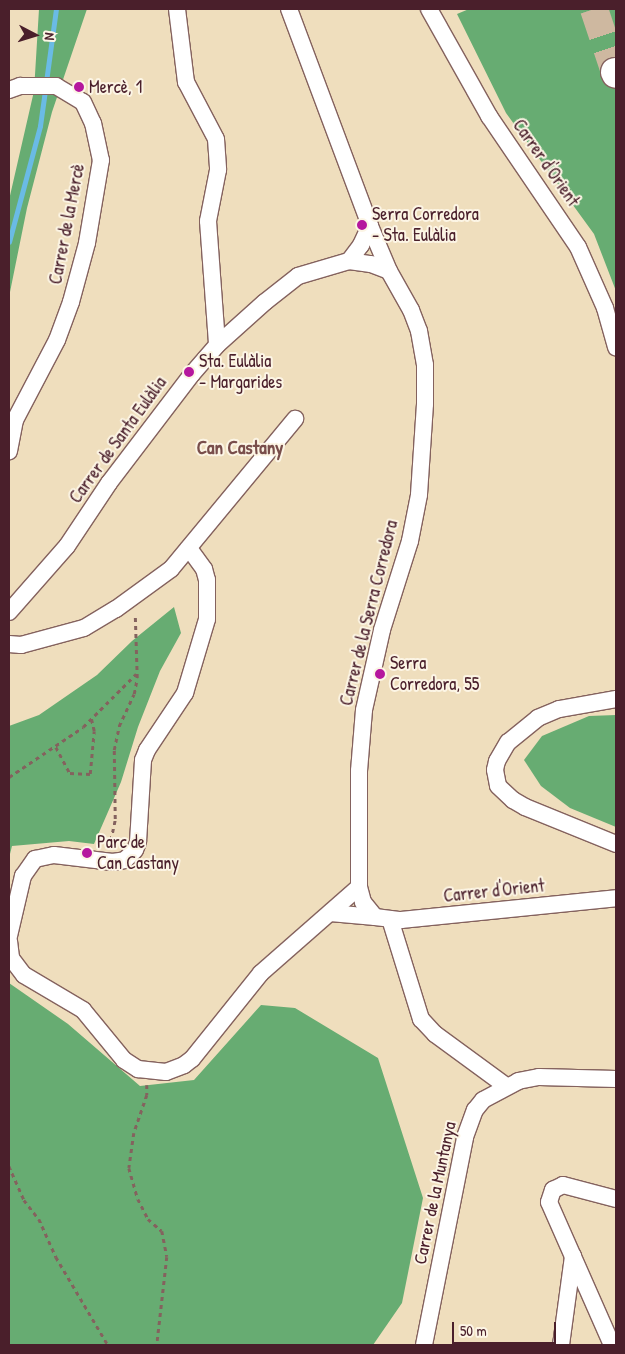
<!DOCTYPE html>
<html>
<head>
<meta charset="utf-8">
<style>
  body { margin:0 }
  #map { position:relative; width:625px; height:1354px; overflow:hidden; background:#efdebd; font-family:"Patrick Hand",sans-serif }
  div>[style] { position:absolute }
  .forest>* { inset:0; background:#67ac72 }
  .stream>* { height:4.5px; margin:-2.25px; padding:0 2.25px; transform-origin:2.25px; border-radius:2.25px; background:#6abbe5 }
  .motorway-tunnel>* { height:28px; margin-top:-14px; transform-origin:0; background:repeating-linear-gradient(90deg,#ceb8a0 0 28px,transparent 0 42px) }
  .path>* { height:2.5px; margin-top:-1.25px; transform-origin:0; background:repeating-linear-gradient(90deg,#84625e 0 4px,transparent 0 8px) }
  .roads { filter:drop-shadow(1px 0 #84625e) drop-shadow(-1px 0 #84625e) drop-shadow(0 1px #84625e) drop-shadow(0 -1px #84625e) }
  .minor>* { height:16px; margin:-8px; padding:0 8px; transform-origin:8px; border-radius:8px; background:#fff }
  .motorway>* { height:28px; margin:-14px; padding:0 14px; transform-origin:14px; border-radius:14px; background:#fff }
  .dots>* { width:14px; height:14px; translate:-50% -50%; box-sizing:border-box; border:2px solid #fcf5e5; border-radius:50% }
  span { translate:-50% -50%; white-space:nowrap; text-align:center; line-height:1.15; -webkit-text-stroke:4px #fcf5e5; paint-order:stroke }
  .poi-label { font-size:18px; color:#4a1f2b }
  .left { translate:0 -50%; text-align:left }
  .street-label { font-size:18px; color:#4a1f2b }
  .neighbourhood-label { font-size:19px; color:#794e4b; font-weight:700 }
  .frame { position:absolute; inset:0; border:10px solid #4a1f2b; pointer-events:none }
  .north { position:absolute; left:10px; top:10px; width:50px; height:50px; -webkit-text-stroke:4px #fcf5e5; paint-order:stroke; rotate:95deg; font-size:14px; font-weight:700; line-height:20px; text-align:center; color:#4a1f2b }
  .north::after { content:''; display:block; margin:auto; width:18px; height:22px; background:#4a1f2b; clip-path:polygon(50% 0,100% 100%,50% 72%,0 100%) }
  .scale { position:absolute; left:452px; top:1322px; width:104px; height:22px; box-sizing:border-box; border:2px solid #4a1f2b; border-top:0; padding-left:6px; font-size:15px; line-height:18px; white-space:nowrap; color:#4a1f2b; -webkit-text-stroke:4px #fcf5e5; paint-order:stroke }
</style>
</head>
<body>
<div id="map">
  <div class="forest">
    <div style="clip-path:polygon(39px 9px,87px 9px,52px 112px,27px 208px,9px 297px,9px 200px,34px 91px)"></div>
    <div style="clip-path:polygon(469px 9px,616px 9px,616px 291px,594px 234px,506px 113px,457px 14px)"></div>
    <div style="clip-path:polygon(174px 607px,181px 633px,160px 671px,138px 727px,121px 782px,94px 844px,69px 841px,12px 846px,9px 858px,9px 726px,39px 715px,97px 675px,132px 641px)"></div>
    <div style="clip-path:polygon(616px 715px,616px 827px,570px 808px,541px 786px,524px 760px,542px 736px,589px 716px)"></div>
    <div style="clip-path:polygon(9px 983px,68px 1024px,140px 1086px,194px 1080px,261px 1005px,295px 1008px,378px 1058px,423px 1198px,402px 1303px,373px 1345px,9px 1345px)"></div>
  </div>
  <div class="stream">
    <div style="left:46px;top:82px;width:74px;rotate:-82.2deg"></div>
    <div style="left:9px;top:242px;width:120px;rotate:-75deg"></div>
    <div style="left:40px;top:126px;width:37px;rotate:-82deg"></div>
  </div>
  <div class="motorway-tunnel">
    <div style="left:594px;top:9px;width:66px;rotate:71.6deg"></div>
  </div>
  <div class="path">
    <div style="left:56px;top:747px;width:30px;rotate:62deg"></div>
    <div style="left:70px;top:773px;width:20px;rotate:3deg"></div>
    <div style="left:90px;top:774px;width:43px;rotate:-84.7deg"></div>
    <div style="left:94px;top:731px;width:13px;rotate:-103deg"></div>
    <div style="left:9px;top:777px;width:89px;rotate:-34deg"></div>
    <div style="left:83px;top:727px;width:75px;rotate:-45deg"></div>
    <div style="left:109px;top:848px;width:30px;rotate:-78deg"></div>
    <div style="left:115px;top:819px;width:69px;rotate:-90.8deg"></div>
    <div style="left:114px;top:750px;width:25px;rotate:-78deg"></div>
    <div style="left:119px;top:726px;width:35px;rotate:-65deg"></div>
    <div style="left:134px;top:694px;width:16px;rotate:-79deg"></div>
    <div style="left:137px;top:678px;width:64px;rotate:-91.8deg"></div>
    <div style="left:147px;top:1085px;width:10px;rotate:90deg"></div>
    <div style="left:147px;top:1095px;width:40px;rotate:108.9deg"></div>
    <div style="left:134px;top:1133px;width:35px;rotate:98deg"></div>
    <div style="left:129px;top:1168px;width:32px;rotate:74deg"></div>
    <div style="left:138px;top:1199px;width:22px;rotate:63deg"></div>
    <div style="left:148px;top:1219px;width:18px;rotate:41deg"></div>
    <div style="left:162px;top:1231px;width:26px;rotate:79deg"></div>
    <div style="left:167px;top:1257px;width:89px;rotate:96.5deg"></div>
    <div style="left:9px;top:1166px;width:37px;rotate:66deg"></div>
    <div style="left:24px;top:1200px;width:24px;rotate:52deg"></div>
    <div style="left:39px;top:1219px;width:42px;rotate:65.9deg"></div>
    <div style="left:56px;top:1257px;width:102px;rotate:59.4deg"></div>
  </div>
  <div class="roads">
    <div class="minor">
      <div style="left:177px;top:9px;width:74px;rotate:83deg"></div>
      <div style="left:186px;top:82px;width:64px;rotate:62.2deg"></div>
      <div style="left:216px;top:139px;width:31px;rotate:86deg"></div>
      <div style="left:218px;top:170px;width:52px;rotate:101.1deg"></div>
      <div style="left:208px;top:221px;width:124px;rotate:85.8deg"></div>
      <div style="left:289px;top:9px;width:232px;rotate:69.5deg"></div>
      <div style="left:370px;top:226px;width:49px;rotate:67.1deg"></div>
      <div style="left:389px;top:271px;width:45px;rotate:60.6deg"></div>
      <div style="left:411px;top:310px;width:22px;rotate:69deg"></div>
      <div style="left:419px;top:331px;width:35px;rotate:80deg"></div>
      <div style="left:425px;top:365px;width:39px;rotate:90deg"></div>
      <div style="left:425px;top:404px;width:91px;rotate:93.8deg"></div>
      <div style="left:419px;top:495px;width:47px;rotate:101.1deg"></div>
      <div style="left:410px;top:541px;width:93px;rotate:107.5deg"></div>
      <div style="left:382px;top:630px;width:82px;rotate:102.7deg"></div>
      <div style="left:364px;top:710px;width:61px;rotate:94.7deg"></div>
      <div style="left:359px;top:771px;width:116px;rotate:90deg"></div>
      <div style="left:359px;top:887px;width:16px;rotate:75deg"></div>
      <div style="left:363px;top:902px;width:19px;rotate:51deg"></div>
      <div style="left:375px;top:917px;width:45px;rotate:-174.9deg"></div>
      <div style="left:429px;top:9px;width:123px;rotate:60.7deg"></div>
      <div style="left:489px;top:116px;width:158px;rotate:55.8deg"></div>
      <div style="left:578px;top:247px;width:67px;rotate:66.1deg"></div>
      <div style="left:605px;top:308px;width:41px;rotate:74.2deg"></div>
      <div style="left:9px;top:90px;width:12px;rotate:-20deg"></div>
      <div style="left:20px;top:86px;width:36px"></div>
      <div style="left:56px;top:86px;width:31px;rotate:31deg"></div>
      <div style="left:83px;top:102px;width:23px;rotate:65deg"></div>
      <div style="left:93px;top:123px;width:38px;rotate:78deg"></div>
      <div style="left:101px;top:160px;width:84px;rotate:99.6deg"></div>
      <div style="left:87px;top:243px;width:61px;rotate:105.2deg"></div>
      <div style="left:71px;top:302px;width:40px;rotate:110.2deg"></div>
      <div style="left:57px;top:340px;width:90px;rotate:117.7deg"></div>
      <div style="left:15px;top:420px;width:32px;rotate:101deg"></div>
      <div style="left:349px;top:261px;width:20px;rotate:-53deg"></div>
      <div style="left:361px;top:245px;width:21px;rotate:-65deg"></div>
      <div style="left:9px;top:612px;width:88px;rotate:-48.7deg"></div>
      <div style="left:67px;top:546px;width:76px;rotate:-56.3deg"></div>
      <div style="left:109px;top:483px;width:137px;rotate:-52.7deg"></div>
      <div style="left:192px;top:374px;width:38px;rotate:-49deg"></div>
      <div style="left:217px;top:345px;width:64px;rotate:-41.9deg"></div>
      <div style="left:265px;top:302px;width:42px;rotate:-38.2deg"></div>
      <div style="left:298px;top:276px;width:53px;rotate:-16.4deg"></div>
      <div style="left:349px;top:261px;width:22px;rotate:8deg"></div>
      <div style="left:371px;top:264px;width:19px;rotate:21deg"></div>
      <div style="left:9px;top:644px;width:12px;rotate:5deg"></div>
      <div style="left:21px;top:645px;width:65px;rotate:-15.1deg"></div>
      <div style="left:84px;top:628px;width:37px;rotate:-31deg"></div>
      <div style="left:116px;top:609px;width:68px;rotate:-36deg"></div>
      <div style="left:171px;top:569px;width:195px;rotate:-50.4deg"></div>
      <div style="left:616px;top:699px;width:58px;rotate:170deg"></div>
      <div style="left:559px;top:709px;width:23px;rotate:157deg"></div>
      <div style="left:538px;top:718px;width:38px;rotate:141deg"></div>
      <div style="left:508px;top:742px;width:22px;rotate:120deg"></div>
      <div style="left:497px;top:761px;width:9px;rotate:103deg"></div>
      <div style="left:495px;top:770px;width:16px;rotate:79deg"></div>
      <div style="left:498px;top:786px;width:21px;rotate:43deg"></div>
      <div style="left:513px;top:800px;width:14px;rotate:30deg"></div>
      <div style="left:525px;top:807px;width:98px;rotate:22.1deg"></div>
      <div style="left:375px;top:917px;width:26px;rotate:7deg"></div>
      <div style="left:401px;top:920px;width:216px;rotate:-5.8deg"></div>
      <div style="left:390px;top:919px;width:105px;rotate:72.8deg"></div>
      <div style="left:421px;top:1019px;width:21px;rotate:47deg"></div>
      <div style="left:435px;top:1034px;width:88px;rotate:36.2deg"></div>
      <div style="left:9px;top:936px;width:62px;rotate:-76.9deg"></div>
      <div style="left:23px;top:876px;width:21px;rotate:-55deg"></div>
      <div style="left:35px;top:859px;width:19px;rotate:-12deg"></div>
      <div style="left:54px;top:855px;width:59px;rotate:6.8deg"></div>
      <div style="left:113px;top:862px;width:12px;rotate:-9deg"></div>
      <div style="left:125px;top:860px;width:14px;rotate:-45deg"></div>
      <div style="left:135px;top:850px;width:9px;rotate:-69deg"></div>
      <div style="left:138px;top:842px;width:82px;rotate:-86.5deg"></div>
      <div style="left:143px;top:760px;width:11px;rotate:-68deg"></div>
      <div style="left:147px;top:750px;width:69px;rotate:-56.3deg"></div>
      <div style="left:185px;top:693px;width:77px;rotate:-73.4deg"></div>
      <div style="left:207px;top:619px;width:39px;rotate:-90deg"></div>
      <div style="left:207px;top:580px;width:11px;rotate:-105deg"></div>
      <div style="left:204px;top:569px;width:26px;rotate:-126deg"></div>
      <div style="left:9px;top:941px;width:17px;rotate:83deg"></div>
      <div style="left:11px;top:958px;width:21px;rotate:53deg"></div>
      <div style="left:24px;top:975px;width:69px;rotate:30.7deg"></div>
      <div style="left:83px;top:1010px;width:65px;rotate:50.6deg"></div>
      <div style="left:124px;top:1060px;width:17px;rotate:33deg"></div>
      <div style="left:138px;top:1069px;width:28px;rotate:6deg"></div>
      <div style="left:166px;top:1072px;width:19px;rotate:-21deg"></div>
      <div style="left:184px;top:1065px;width:10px;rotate:-37deg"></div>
      <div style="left:192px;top:1059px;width:110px;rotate:-51.3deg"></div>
      <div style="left:261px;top:973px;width:130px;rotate:-41.3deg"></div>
      <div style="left:424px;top:1345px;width:212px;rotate:-78.8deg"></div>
      <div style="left:465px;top:1137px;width:29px;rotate:-70deg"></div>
      <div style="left:475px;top:1110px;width:13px;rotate:-51deg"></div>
      <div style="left:483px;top:1100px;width:40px;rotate:-28deg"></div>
      <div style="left:518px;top:1081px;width:21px;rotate:-11deg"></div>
      <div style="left:539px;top:1077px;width:77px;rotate:1.5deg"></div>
      <div style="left:561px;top:1345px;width:90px;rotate:-82.3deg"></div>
      <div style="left:612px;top:1345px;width:156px;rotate:-113.8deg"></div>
      <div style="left:549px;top:1202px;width:13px;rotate:-72deg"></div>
      <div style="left:553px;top:1190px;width:11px;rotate:-27deg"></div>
      <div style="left:563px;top:1185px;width:55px;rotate:14.8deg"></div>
    </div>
    <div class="motorway">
      <div style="left:615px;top:72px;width:2px;rotate:63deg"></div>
    </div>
  </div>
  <div class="dots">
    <div style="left:79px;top:87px;background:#b5179e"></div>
    <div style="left:362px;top:225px;background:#b5179e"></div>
    <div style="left:189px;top:372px;background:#b5179e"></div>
    <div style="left:380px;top:674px;background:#b5179e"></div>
    <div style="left:87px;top:853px;background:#b5179e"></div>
  </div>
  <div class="poi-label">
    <span class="left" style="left:89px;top:87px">Mercè, 1</span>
    <span class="left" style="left:372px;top:225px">Serra Corredora<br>- Sta. Eulàlia</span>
    <span class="left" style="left:199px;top:372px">Sta. Eulàlia<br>- Margarides</span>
    <span class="left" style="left:390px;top:674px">Serra<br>Corredora, 55</span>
    <span class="left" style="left:97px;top:853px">Parc de<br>Can Castany</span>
  </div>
  <div class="street-label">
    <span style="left:546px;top:163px;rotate:55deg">Carrer d'Orient</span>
    <span style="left:67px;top:224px;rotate:-79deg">Carrer de la Mercè</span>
    <span style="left:118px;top:440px;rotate:-54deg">Carrer de Santa Eulàlia</span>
    <span style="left:369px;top:613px;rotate:-76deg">Carrer de la Serra Corredora</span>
    <span style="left:494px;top:891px;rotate:-6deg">Carrer d'Orient</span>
    <span style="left:435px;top:1193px;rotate:-78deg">Carrer de la Muntanya</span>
  </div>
  <div class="neighbourhood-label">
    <span style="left:240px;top:448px">Can Castany</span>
  </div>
  <div class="frame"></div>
  <div class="north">N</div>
  <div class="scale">50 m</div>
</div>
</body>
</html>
